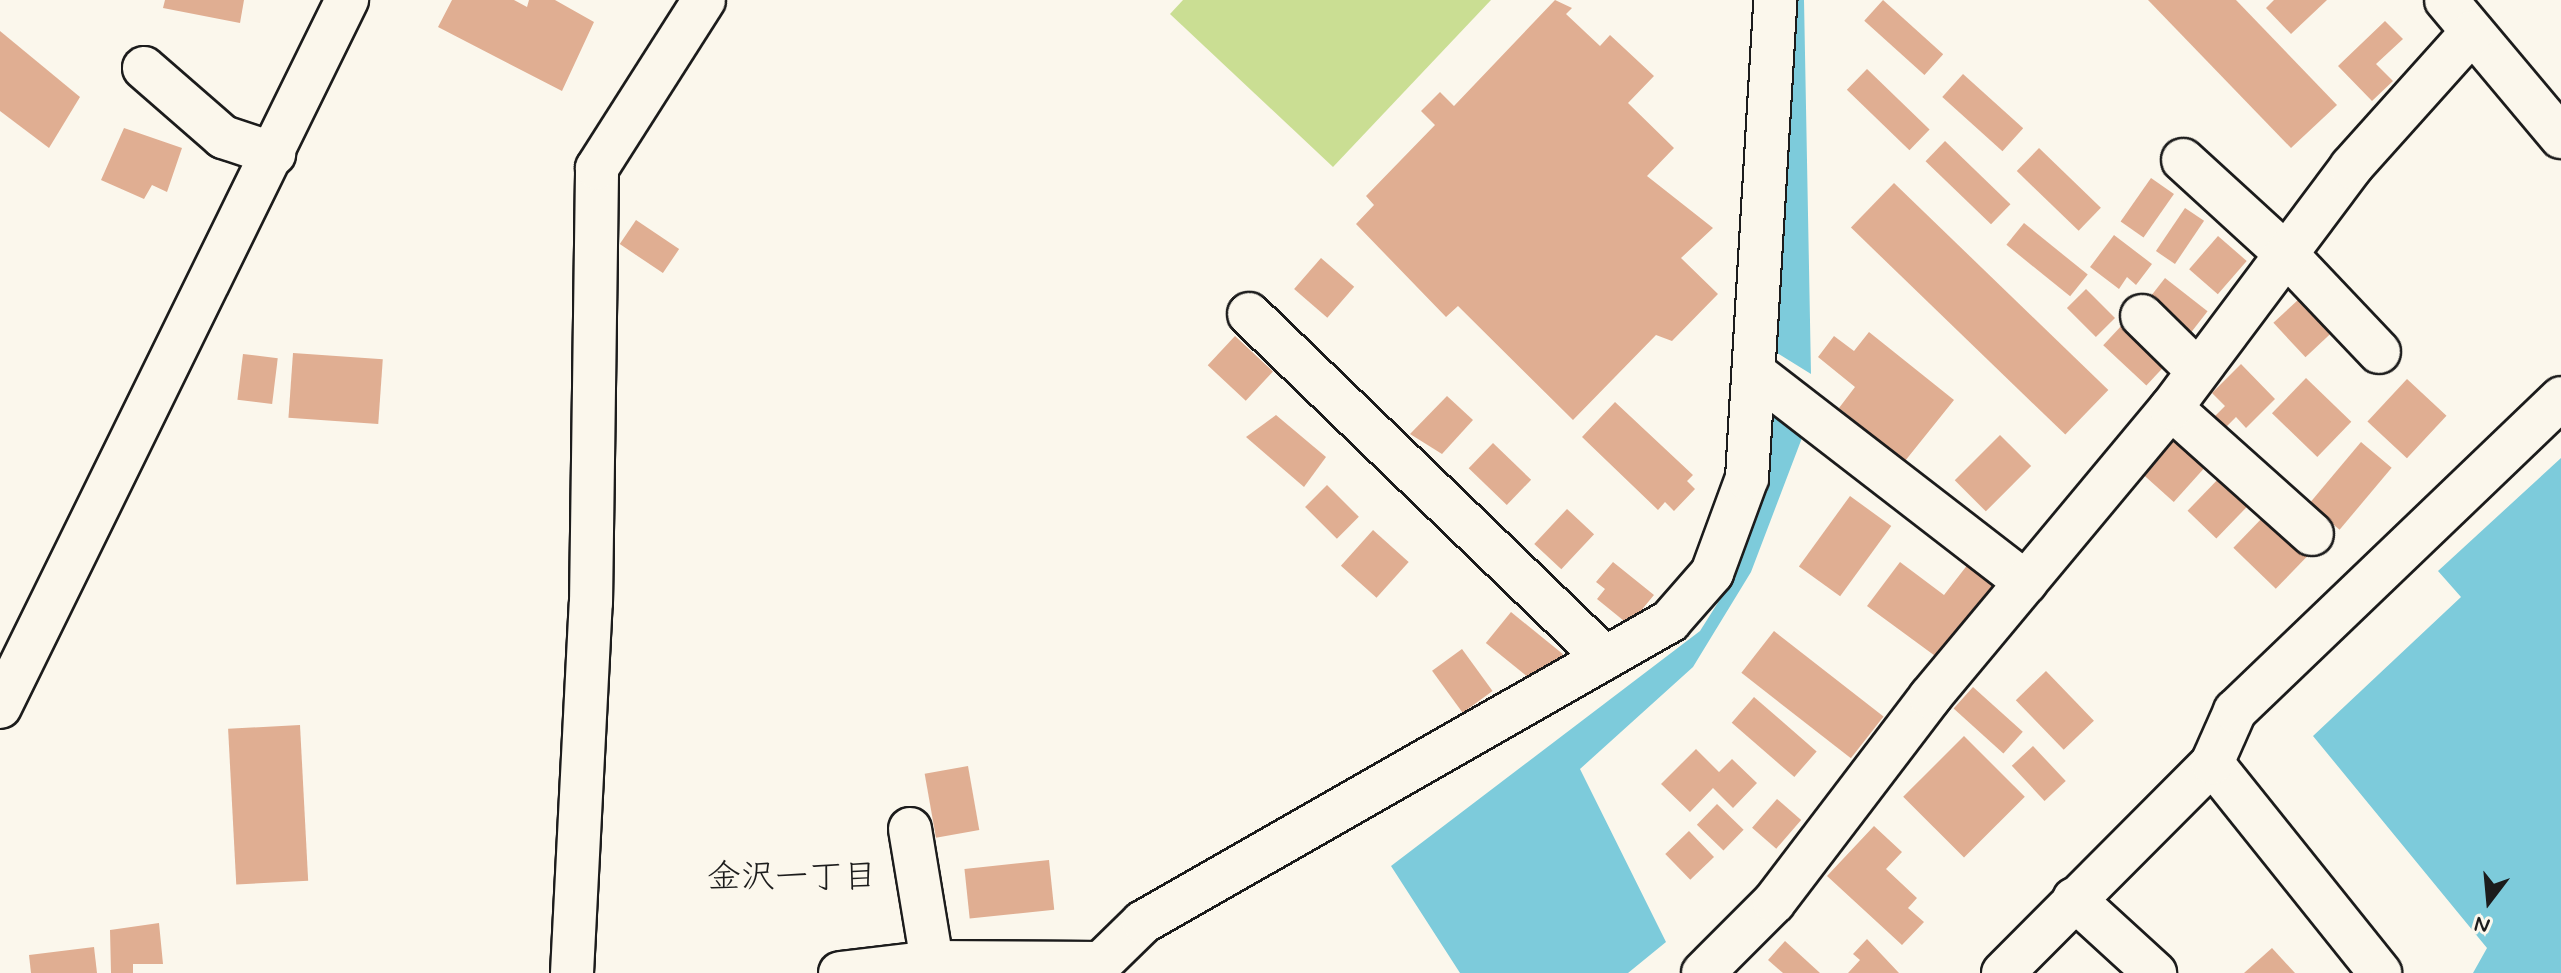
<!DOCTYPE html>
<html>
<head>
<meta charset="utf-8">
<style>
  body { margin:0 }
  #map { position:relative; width:2561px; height:973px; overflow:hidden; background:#fbf7ec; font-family:Mynerve,"Klee One",sans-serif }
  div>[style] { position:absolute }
  .green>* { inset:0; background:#cade93 }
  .water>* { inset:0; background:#7dcbdb }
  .building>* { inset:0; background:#e0ae92; transform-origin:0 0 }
  .roads { filter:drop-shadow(2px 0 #1c1c1c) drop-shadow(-2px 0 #1c1c1c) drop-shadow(0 2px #1c1c1c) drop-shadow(0 -2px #1c1c1c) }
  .minor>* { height:42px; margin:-21px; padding:0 21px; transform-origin:21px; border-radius:21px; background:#fbf7ec }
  span { translate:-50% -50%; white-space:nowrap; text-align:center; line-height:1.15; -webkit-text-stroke:8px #fbf7ec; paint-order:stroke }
  .neighbourhood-label { font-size:34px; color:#1c1c1c }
  .north { position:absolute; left:2449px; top:861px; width:80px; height:80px; -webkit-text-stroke:6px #fbf7ec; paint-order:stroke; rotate:196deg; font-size:22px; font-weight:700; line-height:32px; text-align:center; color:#1c1c1c }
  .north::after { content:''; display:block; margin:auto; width:28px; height:36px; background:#1c1c1c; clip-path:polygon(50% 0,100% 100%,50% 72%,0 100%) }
</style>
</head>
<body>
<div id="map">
  <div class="green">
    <div style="clip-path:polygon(1183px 0,1491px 0,1333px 167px,1170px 14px)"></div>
  </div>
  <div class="water">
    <div style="clip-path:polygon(1793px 0,1804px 0,1811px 374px,1777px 353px,1778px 236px,1786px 188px)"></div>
    <div style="clip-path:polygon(1769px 407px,1805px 430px,1751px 572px,1693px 667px,1580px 769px,1666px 942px,1628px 973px,1460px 973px,1391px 866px,1700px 631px,1736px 574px)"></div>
    <div style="clip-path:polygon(2561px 458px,2561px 973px,2473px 973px,2487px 948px,2313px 736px,2461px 597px,2438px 571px)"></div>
  </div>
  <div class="building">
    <div style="clip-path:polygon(165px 0,244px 0,240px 23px,163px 8px)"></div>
    <div style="clip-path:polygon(452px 0,514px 0,527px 7px,529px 0,555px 0,594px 22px,562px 91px,438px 27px)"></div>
    <div style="clip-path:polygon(1555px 0,1572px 8px,1566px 14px,1600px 46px,1610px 35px,1654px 76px,1628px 103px,1674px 148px,1647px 176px,1713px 228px,1681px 258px,1718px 294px,1672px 341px,1656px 335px,1573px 420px,1458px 306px,1446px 317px,1356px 224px,1374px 205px,1366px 196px,1435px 125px,1421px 111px,1440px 92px,1454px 106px)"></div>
    <div style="left:1883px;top:0;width:81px;height:28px;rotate:42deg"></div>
    <div style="clip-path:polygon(2148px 0,2236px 0,2337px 105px,2291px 148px)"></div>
    <div style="clip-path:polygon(2274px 0,2327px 0,2291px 34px,2266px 8px)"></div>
    <div style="clip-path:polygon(2385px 21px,2403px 39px,2376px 64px,2393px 81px,2372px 101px,2338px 66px)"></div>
    <div style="clip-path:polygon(0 31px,80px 97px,49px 148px,0 111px)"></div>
    <div style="left:1867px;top:69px;width:87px;height:29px;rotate:44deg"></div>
    <div style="left:1963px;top:74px;width:81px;height:31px;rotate:42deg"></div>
    <div style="clip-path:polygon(124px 128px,182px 148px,167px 192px,152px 185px,144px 199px,101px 180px)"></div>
    <div style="left:1945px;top:141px;width:91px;height:28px;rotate:44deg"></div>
    <div style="left:2039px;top:148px;width:86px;height:32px;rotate:44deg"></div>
    <div style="left:2151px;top:178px;width:28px;height:53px;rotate:35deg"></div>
    <div style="left:1894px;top:183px;width:298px;height:62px;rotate:44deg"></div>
    <div style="left:2185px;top:208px;width:23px;height:52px;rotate:34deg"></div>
    <div style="left:636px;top:220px;width:52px;height:29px;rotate:34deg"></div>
    <div style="left:2024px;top:223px;width:82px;height:28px;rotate:39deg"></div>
    <div style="clip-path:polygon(2114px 235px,2152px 264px,2136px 285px,2127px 277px,2119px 289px,2090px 267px)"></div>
    <div style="left:2218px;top:236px;width:38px;height:44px;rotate:41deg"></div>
    <div style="left:1321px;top:258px;width:44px;height:41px;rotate:41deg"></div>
    <div style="left:2165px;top:278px;width:54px;height:31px;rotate:38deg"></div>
    <div style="left:2086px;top:289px;width:41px;height:27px;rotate:45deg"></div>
    <div style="left:2299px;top:299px;width:47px;height:35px;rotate:47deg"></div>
    <div style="left:2123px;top:324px;width:59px;height:29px;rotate:43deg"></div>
    <div style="clip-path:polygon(1869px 332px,1954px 400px,1905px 461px,1839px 408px,1855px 387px,1818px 357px,1834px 336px,1854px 351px)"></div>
    <div style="left:1235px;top:336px;width:52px;height:40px;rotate:43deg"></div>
    <div style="left:293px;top:353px;width:90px;height:65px;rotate:4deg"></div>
    <div style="left:243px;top:354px;width:35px;height:46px;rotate:7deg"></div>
    <div style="clip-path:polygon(2241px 364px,2275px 399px,2246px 428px,2236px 417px,2223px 430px,2212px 419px,2225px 406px,2212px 393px)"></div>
    <div style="left:2306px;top:378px;width:63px;height:49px;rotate:44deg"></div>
    <div style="left:2407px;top:379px;width:54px;height:58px;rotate:43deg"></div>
    <div style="clip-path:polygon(1447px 396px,1473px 420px,1442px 454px,1410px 434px)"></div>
    <div style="clip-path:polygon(1615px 402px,1693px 475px,1687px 481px,1695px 489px,1674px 511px,1665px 502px,1658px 510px,1582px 437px)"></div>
    <div style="clip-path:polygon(1276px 415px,1326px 457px,1304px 487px,1246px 437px)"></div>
    <div style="left:2000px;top:435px;width:44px;height:64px;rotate:45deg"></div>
    <div style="left:2174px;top:439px;width:42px;height:47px;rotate:42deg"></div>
    <div style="left:2361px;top:442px;width:40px;height:81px;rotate:40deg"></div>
    <div style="left:1493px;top:443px;width:53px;height:35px;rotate:44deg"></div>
    <div style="left:2223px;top:474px;width:40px;height:51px;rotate:44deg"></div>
    <div style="left:1327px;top:485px;width:45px;height:31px;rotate:45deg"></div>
    <div style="left:1850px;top:496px;width:51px;height:87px;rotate:36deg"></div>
    <div style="left:1567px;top:509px;width:37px;height:48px;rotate:43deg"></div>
    <div style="left:2266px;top:514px;width:59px;height:47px;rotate:44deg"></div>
    <div style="left:1373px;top:530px;width:48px;height:48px;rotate:42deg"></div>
    <div style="clip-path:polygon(1972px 559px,2002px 581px,1942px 661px,1867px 606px,1900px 562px,1944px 595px)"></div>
    <div style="clip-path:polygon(1613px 562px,1654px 595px,1629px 625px,1597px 599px,1605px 589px,1596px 582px)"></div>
    <div style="left:1511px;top:612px;width:67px;height:40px;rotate:39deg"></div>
    <div style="left:1774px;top:631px;width:139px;height:53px;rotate:38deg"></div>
    <div style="left:1462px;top:649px;width:52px;height:37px;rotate:54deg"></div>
    <div style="left:2046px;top:671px;width:69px;height:42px;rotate:46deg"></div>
    <div style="left:1973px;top:687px;width:67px;height:29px;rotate:42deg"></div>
    <div style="left:1754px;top:697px;width:83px;height:34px;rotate:41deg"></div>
    <div style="left:300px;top:725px;width:156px;height:72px;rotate:87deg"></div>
    <div style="left:1964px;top:736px;width:86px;height:86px;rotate:45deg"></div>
    <div style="left:2033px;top:746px;width:48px;height:29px;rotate:47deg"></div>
    <div style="clip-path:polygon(1696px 749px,1719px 772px,1732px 759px,1757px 783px,1733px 808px,1713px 788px,1690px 812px,1661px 784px)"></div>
    <div style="left:968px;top:766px;width:65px;height:44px;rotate:80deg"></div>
    <div style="left:1777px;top:799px;width:32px;height:38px;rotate:41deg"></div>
    <div style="left:1717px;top:804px;width:37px;height:29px;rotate:44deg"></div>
    <div style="clip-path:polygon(1874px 826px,1902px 852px,1886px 869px,1917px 898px,1908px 908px,1924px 922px,1902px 945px,1827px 876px)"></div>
    <div style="left:1689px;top:831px;width:36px;height:33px;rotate:46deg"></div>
    <div style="left:1049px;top:860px;width:50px;height:85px;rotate:84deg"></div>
    <div style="clip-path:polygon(159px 923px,163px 964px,133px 964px,133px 973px,111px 973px,110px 930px)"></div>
    <div style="clip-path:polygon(1867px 939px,1899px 973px,1848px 973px,1860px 960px,1853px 954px)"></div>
    <div style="clip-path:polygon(1785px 941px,1820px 973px,1783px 973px,1768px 960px)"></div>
    <div style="clip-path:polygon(94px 947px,97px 973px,31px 973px,29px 955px)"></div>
    <div style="clip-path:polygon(2272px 948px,2295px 973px,2244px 973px)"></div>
  </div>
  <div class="roads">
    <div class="minor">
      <div style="left:2446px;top:0;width:179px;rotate:50deg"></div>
      <div style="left:144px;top:68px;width:105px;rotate:41.1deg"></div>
      <div style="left:223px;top:137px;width:54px;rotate:18.4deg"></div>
      <div style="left:2183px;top:160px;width:139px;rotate:42.4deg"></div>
      <div style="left:2286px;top:254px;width:135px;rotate:46.5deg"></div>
      <div style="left:1249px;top:314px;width:495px;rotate:44deg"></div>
      <div style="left:2142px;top:316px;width:78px;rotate:44.5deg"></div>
      <div style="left:1756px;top:374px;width:341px;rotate:37.7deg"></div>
      <div style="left:2171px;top:408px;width:189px;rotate:41.8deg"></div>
      <div style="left:0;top:707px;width:788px;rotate:-63.86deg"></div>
      <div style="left:2212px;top:763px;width:269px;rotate:51.3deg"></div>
      <div style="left:910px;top:829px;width:135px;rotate:80.6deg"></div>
      <div style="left:2074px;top:899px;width:110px;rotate:42.4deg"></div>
      <div style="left:572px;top:973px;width:370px;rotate:-87.1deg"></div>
      <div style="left:591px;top:603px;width:435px;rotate:-89.2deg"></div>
      <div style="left:597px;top:168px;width:199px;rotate:-57.5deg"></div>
      <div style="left:840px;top:973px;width:93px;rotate:-6.8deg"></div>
      <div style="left:932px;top:962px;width:169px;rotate:0.3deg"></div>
      <div style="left:1101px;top:963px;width:59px;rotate:-44.3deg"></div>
      <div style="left:1143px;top:922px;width:607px;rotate:-29.73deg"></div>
      <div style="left:1670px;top:621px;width:64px;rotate:-48.8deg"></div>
      <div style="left:1712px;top:573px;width:101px;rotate:-69.8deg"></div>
      <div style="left:1747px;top:478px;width:479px;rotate:-86.6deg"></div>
      <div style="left:1703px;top:973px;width:100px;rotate:-45deg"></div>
      <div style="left:1774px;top:902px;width:258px;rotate:-52.7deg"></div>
      <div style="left:1930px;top:697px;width:376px;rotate:-50.2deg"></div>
      <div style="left:2171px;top:408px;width:301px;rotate:-53.2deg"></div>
      <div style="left:2351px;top:167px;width:181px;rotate:-48.1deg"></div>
      <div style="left:2003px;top:973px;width:296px;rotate:-45.1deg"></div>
      <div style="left:2212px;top:763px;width:57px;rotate:-66.1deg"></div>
      <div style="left:2235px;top:711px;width:452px;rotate:-43.8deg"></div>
    </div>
  </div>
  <div class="neighbourhood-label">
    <span style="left:792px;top:878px">金沢一丁目</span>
  </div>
  <div class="north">N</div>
</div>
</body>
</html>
